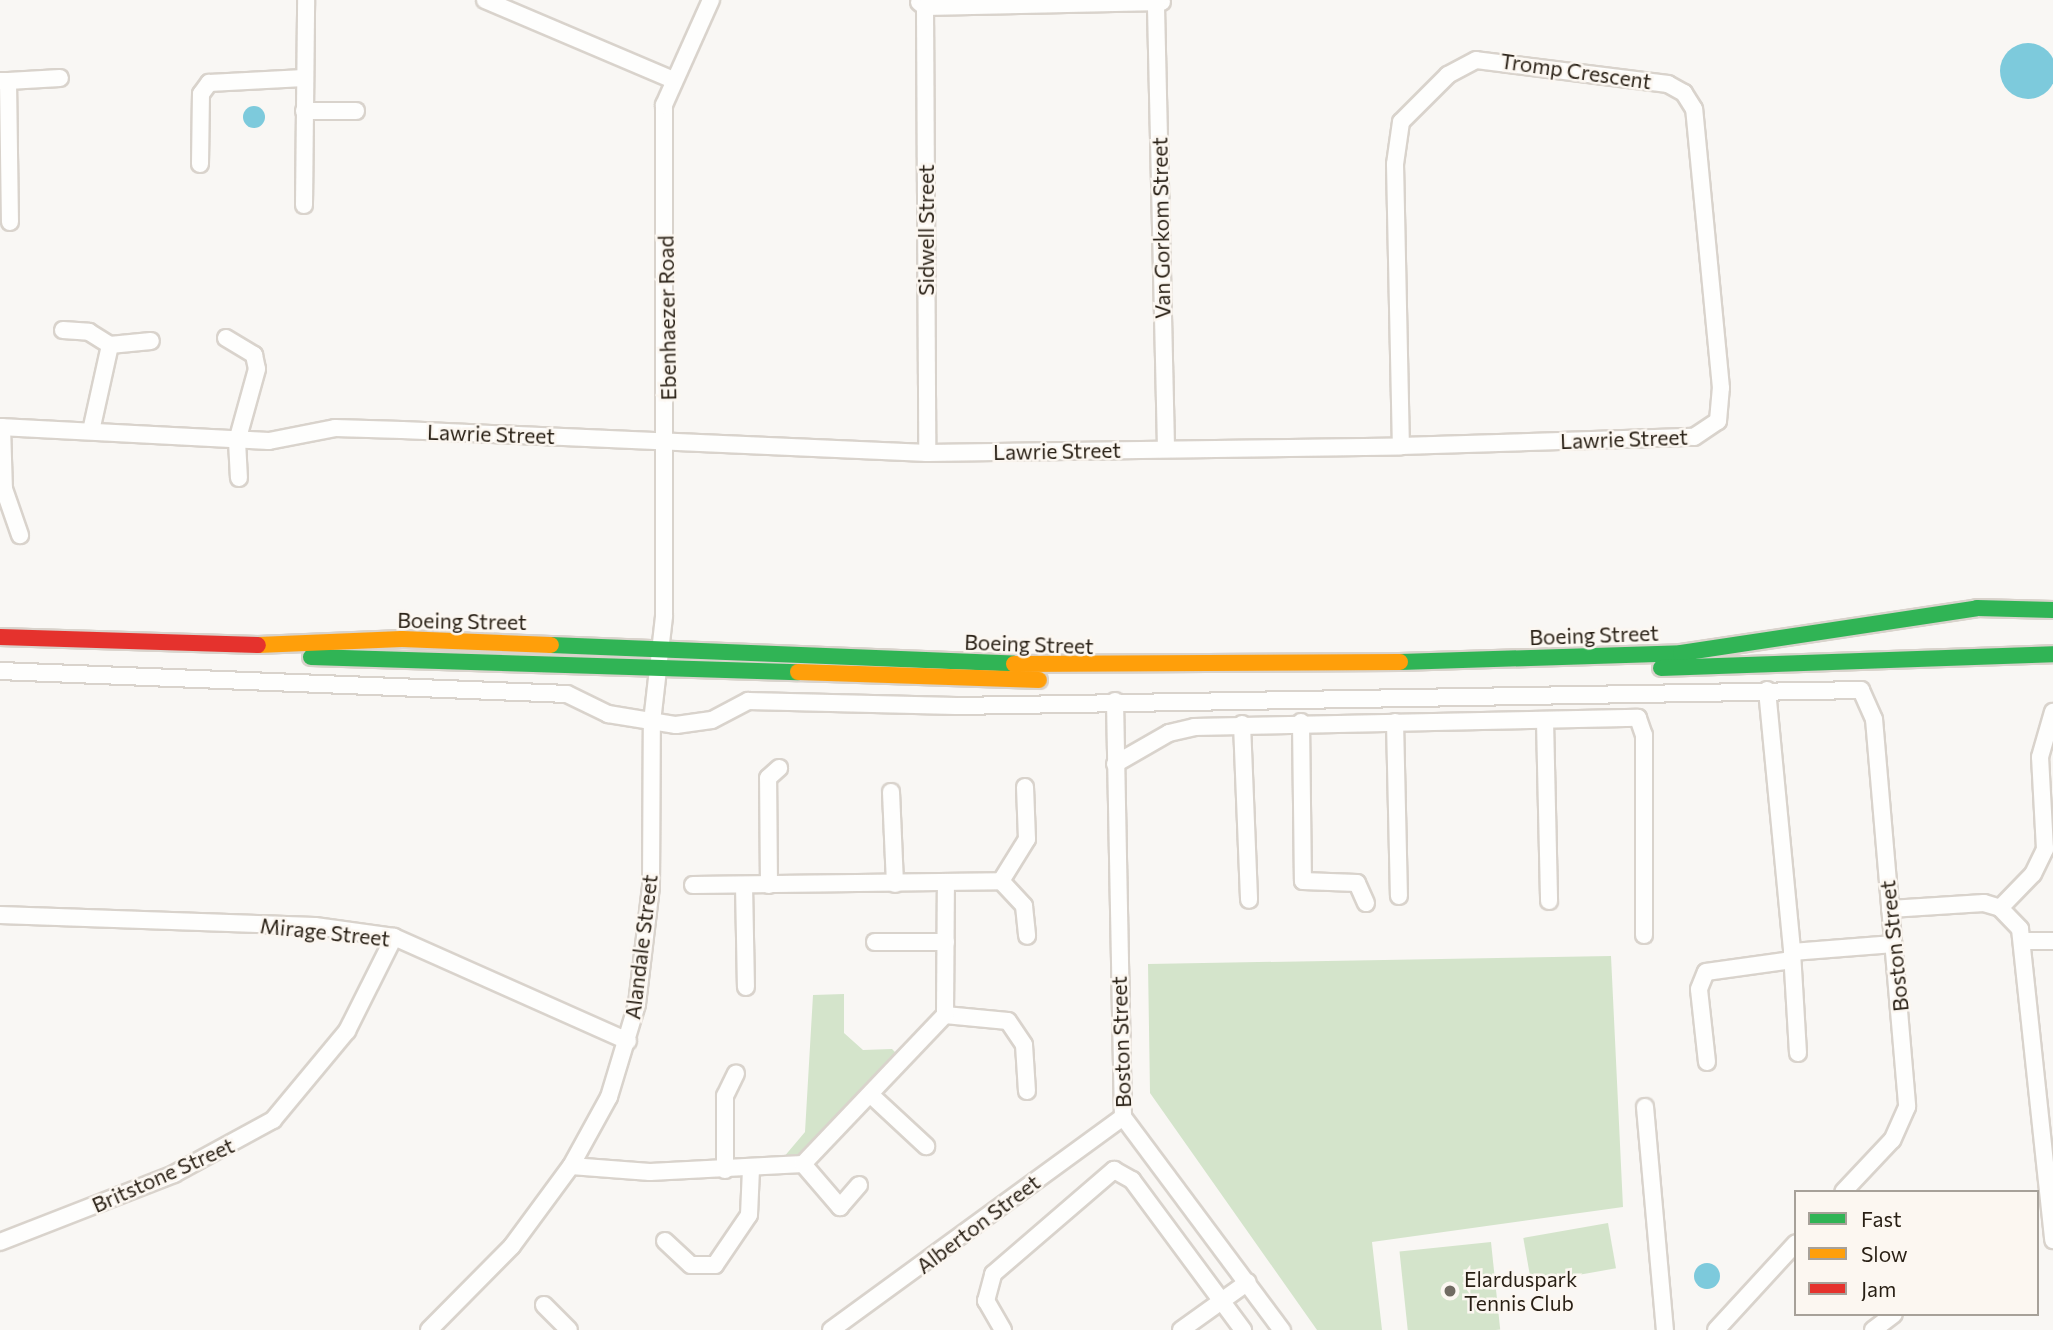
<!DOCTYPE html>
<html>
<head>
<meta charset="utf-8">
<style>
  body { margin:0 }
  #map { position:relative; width:2053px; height:1330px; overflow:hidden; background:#f9f7f4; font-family:Commissioner,sans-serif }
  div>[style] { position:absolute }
  .green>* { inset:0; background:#d4e4cb; transform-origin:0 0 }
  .water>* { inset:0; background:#7dcadc }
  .round { border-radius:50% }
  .roads { filter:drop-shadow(2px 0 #d9d3cc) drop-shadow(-2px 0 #d9d3cc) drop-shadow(0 2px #d9d3cc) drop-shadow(0 -2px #d9d3cc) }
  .street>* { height:16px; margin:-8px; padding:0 8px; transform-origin:8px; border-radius:8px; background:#fefefd }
  .fast>* { height:16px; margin:-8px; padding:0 8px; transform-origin:8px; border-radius:8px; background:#30b455 }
  .slow>* { height:16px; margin:-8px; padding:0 8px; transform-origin:8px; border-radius:8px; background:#ff9f0a }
  .jam>* { height:16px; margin:-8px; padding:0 8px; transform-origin:8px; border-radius:8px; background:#e5322d }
  .dots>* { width:19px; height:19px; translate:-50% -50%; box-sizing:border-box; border:4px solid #fcf7f1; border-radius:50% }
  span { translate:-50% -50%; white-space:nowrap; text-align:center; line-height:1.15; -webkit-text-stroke:5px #fcf7f1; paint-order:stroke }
  .street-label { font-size:21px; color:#281f14 }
  .poi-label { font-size:21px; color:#281f14 }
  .left { translate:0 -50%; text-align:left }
  .legend { position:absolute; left:1794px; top:1190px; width:245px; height:126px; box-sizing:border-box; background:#fcf7f1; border:2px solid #a7a199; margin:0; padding:9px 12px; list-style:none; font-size:21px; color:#281f14 }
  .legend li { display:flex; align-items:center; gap:14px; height:35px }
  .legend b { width:35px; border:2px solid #a7a199 }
</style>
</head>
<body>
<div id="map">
  <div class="green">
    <div style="clip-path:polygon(1611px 956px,1623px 1207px,1372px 1242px,1382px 1330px,1317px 1330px,1150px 1093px,1148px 964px)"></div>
    <div style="clip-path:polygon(844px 994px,844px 1033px,863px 1050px,892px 1049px,898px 1055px,798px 1156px,783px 1158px,805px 1132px,813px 995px)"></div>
    <div style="left:1608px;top:1223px;width:46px;height:86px;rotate:80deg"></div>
    <div style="left:1491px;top:1242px;width:88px;height:92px;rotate:84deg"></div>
  </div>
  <div class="water">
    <div class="round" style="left:2000px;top:43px;width:56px;height:56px"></div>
    <div class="round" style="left:243px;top:106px;width:22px;height:22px"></div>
    <div class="round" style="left:1694px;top:1263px;width:26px;height:26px"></div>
  </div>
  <div class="roads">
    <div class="street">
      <div style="left:485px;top:0;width:202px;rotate:23deg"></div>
      <div style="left:919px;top:2px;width:8px;rotate:40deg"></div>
      <div style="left:925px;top:7px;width:237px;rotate:-1.2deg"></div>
      <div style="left:925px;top:7px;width:446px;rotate:89.7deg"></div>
      <div style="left:1156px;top:7px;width:442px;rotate:88.7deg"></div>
      <div style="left:0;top:81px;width:8px"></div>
      <div style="left:8px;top:81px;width:141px;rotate:89.2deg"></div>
      <div style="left:8px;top:81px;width:52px;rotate:-3.3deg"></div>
      <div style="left:304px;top:111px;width:52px"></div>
      <div style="left:200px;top:164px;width:70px;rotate:-89.2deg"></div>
      <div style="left:201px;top:94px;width:14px;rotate:-54deg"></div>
      <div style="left:209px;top:83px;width:95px;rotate:-3deg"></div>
      <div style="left:304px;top:205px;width:205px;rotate:-89.4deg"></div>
      <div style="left:63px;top:330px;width:26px;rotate:4deg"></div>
      <div style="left:89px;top:332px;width:25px;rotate:32deg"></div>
      <div style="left:226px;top:338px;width:33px;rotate:31deg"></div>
      <div style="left:254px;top:355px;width:14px;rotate:78deg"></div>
      <div style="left:257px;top:369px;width:75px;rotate:105.5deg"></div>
      <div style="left:237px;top:441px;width:37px;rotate:87deg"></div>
      <div style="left:0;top:427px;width:269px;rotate:3deg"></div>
      <div style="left:269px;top:441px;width:67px;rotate:-11.1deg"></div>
      <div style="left:335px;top:428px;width:67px;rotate:1.7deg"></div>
      <div style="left:402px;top:430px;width:526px;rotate:2.51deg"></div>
      <div style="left:927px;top:453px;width:474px;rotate:-0.8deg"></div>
      <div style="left:1401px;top:446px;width:293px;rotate:-1.8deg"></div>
      <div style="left:1694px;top:437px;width:29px;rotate:-34deg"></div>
      <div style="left:1718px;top:421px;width:33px;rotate:-85deg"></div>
      <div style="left:1721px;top:388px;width:280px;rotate:-95.5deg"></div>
      <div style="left:1694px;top:109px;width:19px;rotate:-122deg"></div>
      <div style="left:1684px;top:93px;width:18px;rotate:-151deg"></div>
      <div style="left:1668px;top:84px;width:193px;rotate:-172.9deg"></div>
      <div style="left:1476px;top:60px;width:32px;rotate:152deg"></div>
      <div style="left:1448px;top:75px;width:66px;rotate:135deg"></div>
      <div style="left:1401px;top:122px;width:42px;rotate:98.1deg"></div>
      <div style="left:1395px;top:164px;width:282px;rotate:88.8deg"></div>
      <div style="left:2px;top:427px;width:62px;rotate:88.2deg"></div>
      <div style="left:4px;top:489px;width:49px;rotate:70.8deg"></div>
      <div style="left:91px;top:431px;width:88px;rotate:-77.5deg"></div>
      <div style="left:110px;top:345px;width:41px;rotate:-5.6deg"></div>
      <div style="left:0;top:671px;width:567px;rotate:2.32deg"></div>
      <div style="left:567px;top:694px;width:46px;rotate:26deg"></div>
      <div style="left:608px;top:714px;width:69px;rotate:9.2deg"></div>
      <div style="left:676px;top:725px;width:36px;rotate:-8deg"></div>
      <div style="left:712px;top:720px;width:41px;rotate:-27.8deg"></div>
      <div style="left:748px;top:701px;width:208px;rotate:1.4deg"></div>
      <div style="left:956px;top:706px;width:905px;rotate:-1.01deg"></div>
      <div style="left:1861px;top:690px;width:32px;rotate:66deg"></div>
      <div style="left:1874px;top:719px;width:389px;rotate:85.1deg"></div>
      <div style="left:1907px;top:1107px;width:36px;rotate:114deg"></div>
      <div style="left:1892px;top:1140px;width:71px;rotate:133.3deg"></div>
      <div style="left:1767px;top:690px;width:263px;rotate:84.5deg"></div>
      <div style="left:1115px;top:701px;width:416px;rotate:88.9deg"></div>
      <div style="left:1123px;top:1117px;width:266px;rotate:53.3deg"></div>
      <div style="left:1545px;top:721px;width:180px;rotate:88.7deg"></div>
      <div style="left:1301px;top:722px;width:159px;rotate:89.3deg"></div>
      <div style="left:1303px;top:881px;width:54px;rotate:2.1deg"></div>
      <div style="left:1357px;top:883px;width:22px;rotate:66deg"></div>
      <div style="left:1395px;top:722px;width:174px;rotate:88.7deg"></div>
      <div style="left:1242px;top:724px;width:176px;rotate:87.7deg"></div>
      <div style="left:1115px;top:764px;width:62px;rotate:-29.9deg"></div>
      <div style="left:1169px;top:733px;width:26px;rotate:-13deg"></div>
      <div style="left:1194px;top:727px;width:444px;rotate:-1.2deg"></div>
      <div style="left:1638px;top:718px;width:18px;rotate:71deg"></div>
      <div style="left:1644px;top:735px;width:200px;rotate:90deg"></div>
      <div style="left:891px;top:792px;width:92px;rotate:87.5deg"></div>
      <div style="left:1001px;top:881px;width:49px;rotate:-58.2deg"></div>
      <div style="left:1027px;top:839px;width:52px;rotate:-92.2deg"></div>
      <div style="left:693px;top:885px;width:308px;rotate:-0.7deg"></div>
      <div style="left:1001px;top:881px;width:34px;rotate:47deg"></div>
      <div style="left:1024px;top:906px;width:30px;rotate:84deg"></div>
      <div style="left:744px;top:885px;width:102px;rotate:88.9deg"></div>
      <div style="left:769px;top:885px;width:107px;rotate:-90.5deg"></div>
      <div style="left:768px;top:778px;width:15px;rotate:-42deg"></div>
      <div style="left:2000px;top:908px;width:47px;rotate:-45.9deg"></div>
      <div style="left:2033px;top:874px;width:28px;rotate:-64deg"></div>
      <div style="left:2045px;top:849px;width:92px;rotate:-93.1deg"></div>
      <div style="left:2040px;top:757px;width:47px;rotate:-73.9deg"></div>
      <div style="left:1890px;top:909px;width:94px;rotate:-3.7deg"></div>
      <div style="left:1984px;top:903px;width:17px;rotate:17deg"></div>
      <div style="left:2000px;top:908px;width:29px;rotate:46deg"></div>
      <div style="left:2020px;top:929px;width:313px;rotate:83.9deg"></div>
      <div style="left:0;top:915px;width:315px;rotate:2deg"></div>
      <div style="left:315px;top:926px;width:80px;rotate:7.9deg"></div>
      <div style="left:394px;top:937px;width:256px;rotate:24deg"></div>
      <div style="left:2025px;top:941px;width:28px"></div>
      <div style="left:875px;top:942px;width:71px"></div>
      <div style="left:945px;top:1015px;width:63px;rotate:5.4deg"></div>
      <div style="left:1008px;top:1021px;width:29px;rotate:56deg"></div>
      <div style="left:1024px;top:1045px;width:46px;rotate:86.3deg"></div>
      <div style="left:1798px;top:1053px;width:101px;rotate:-93.4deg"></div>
      <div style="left:1792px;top:952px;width:102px;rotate:-4.5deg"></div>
      <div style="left:1707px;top:1062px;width:73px;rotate:-96.3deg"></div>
      <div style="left:1699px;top:989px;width:18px;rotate:-68deg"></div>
      <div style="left:1706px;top:972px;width:87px;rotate:-7.9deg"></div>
      <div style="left:872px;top:1096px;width:74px;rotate:42.8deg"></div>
      <div style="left:1645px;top:1107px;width:224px;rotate:84.9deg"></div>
      <div style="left:803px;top:1164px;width:57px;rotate:49.3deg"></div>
      <div style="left:840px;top:1207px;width:29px;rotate:-49deg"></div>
      <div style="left:571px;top:1166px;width:79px;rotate:4.3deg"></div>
      <div style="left:650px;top:1172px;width:153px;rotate:-3deg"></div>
      <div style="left:803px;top:1164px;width:206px;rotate:-46.4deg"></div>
      <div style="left:945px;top:1015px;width:132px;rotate:-89.6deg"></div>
      <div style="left:725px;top:1170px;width:74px;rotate:-90deg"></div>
      <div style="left:725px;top:1096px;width:25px;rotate:-64deg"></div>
      <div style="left:665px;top:1241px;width:35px;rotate:43deg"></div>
      <div style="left:691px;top:1265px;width:24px"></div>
      <div style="left:715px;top:1265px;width:60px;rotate:-55.8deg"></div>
      <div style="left:749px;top:1215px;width:46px;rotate:-87.5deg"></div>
      <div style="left:0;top:1242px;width:187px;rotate:-21.3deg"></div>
      <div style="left:174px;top:1174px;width:113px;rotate:-28.6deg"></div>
      <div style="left:273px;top:1120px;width:116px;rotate:-50.3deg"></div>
      <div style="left:347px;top:1031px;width:105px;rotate:-63.4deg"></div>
      <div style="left:544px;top:1305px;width:35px;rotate:45deg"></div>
      <div style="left:429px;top:1330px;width:118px;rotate:-45.3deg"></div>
      <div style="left:512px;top:1246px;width:99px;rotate:-53.6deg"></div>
      <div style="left:571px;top:1166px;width:79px;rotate:-61.2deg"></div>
      <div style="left:609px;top:1097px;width:97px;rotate:-73.2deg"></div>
      <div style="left:637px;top:1004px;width:118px;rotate:-83.2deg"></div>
      <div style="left:651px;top:887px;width:165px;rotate:-89.7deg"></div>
      <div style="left:652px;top:722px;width:107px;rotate:-83.5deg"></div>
      <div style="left:664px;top:616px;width:511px;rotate:-90deg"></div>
      <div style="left:664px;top:105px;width:115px;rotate:-65.9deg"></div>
      <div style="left:831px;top:1330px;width:361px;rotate:-36.1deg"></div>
      <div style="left:1003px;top:1330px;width:34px;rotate:-120deg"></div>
      <div style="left:986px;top:1301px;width:28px;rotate:-75deg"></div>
      <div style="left:993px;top:1274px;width:160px;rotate:-40.7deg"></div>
      <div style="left:1114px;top:1170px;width:21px;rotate:29deg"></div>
      <div style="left:1132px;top:1180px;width:187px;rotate:53.5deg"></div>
      <div style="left:1181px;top:1330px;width:82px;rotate:-35.6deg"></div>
      <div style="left:1716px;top:1330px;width:118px;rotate:-47.4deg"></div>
      <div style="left:1873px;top:1330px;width:26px;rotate:-37deg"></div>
    </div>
    <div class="fast">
      <div style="left:551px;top:645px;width:463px;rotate:2.3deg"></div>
      <div style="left:311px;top:657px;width:487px;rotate:1.8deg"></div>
      <div style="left:1400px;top:662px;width:281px;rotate:-1.8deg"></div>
      <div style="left:1681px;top:653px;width:299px;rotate:-8.6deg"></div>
      <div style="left:1977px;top:608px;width:76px;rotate:1.5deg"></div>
      <div style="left:1661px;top:668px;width:392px;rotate:-2deg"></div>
    </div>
    <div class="slow">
      <div style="left:258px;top:645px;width:144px;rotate:-2.4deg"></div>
      <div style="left:402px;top:639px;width:149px;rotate:2.3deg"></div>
      <div style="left:1014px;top:664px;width:386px;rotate:-0.3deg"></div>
      <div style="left:798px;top:672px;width:241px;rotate:1.9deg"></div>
    </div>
    <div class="jam">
      <div style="left:0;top:637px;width:258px;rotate:1.8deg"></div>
    </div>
  </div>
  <div class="dots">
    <div style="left:1450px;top:1291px;background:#716b62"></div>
  </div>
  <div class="street-label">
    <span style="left:1576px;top:71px;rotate:8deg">Tromp Crescent</span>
    <span style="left:1161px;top:228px;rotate:-91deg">Van Gorkom Street</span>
    <span style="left:926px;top:230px;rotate:-90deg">Sidwell Street</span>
    <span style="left:667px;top:318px;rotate:-91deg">Ebenhaezer Road</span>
    <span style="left:491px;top:434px;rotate:2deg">Lawrie Street</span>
    <span style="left:1624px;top:439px;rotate:-2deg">Lawrie Street</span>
    <span style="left:1057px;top:451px;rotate:-1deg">Lawrie Street</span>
    <span style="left:462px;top:621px;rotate:1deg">Boeing Street</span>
    <span style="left:1594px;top:635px;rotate:-2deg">Boeing Street</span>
    <span style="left:1029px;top:644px;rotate:2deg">Boeing Street</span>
    <span style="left:325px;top:932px;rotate:6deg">Mirage Street</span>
    <span style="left:1894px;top:946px;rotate:-96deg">Boston Street</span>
    <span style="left:641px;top:947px;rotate:-83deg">Alandale Street</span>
    <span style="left:1121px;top:1042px;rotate:-92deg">Boston Street</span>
    <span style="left:163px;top:1175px;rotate:-24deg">Britstone Street</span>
    <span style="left:978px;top:1224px;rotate:-37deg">Alberton Street</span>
  </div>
  <div class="poi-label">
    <span class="left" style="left:1464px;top:1291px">Elarduspark<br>Tennis Club</span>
  </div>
  <ul class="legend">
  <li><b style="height:9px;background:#30b455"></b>Fast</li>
  <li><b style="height:9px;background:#ff9f0a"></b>Slow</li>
  <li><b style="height:9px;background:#e5322d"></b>Jam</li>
  </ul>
</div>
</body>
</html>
